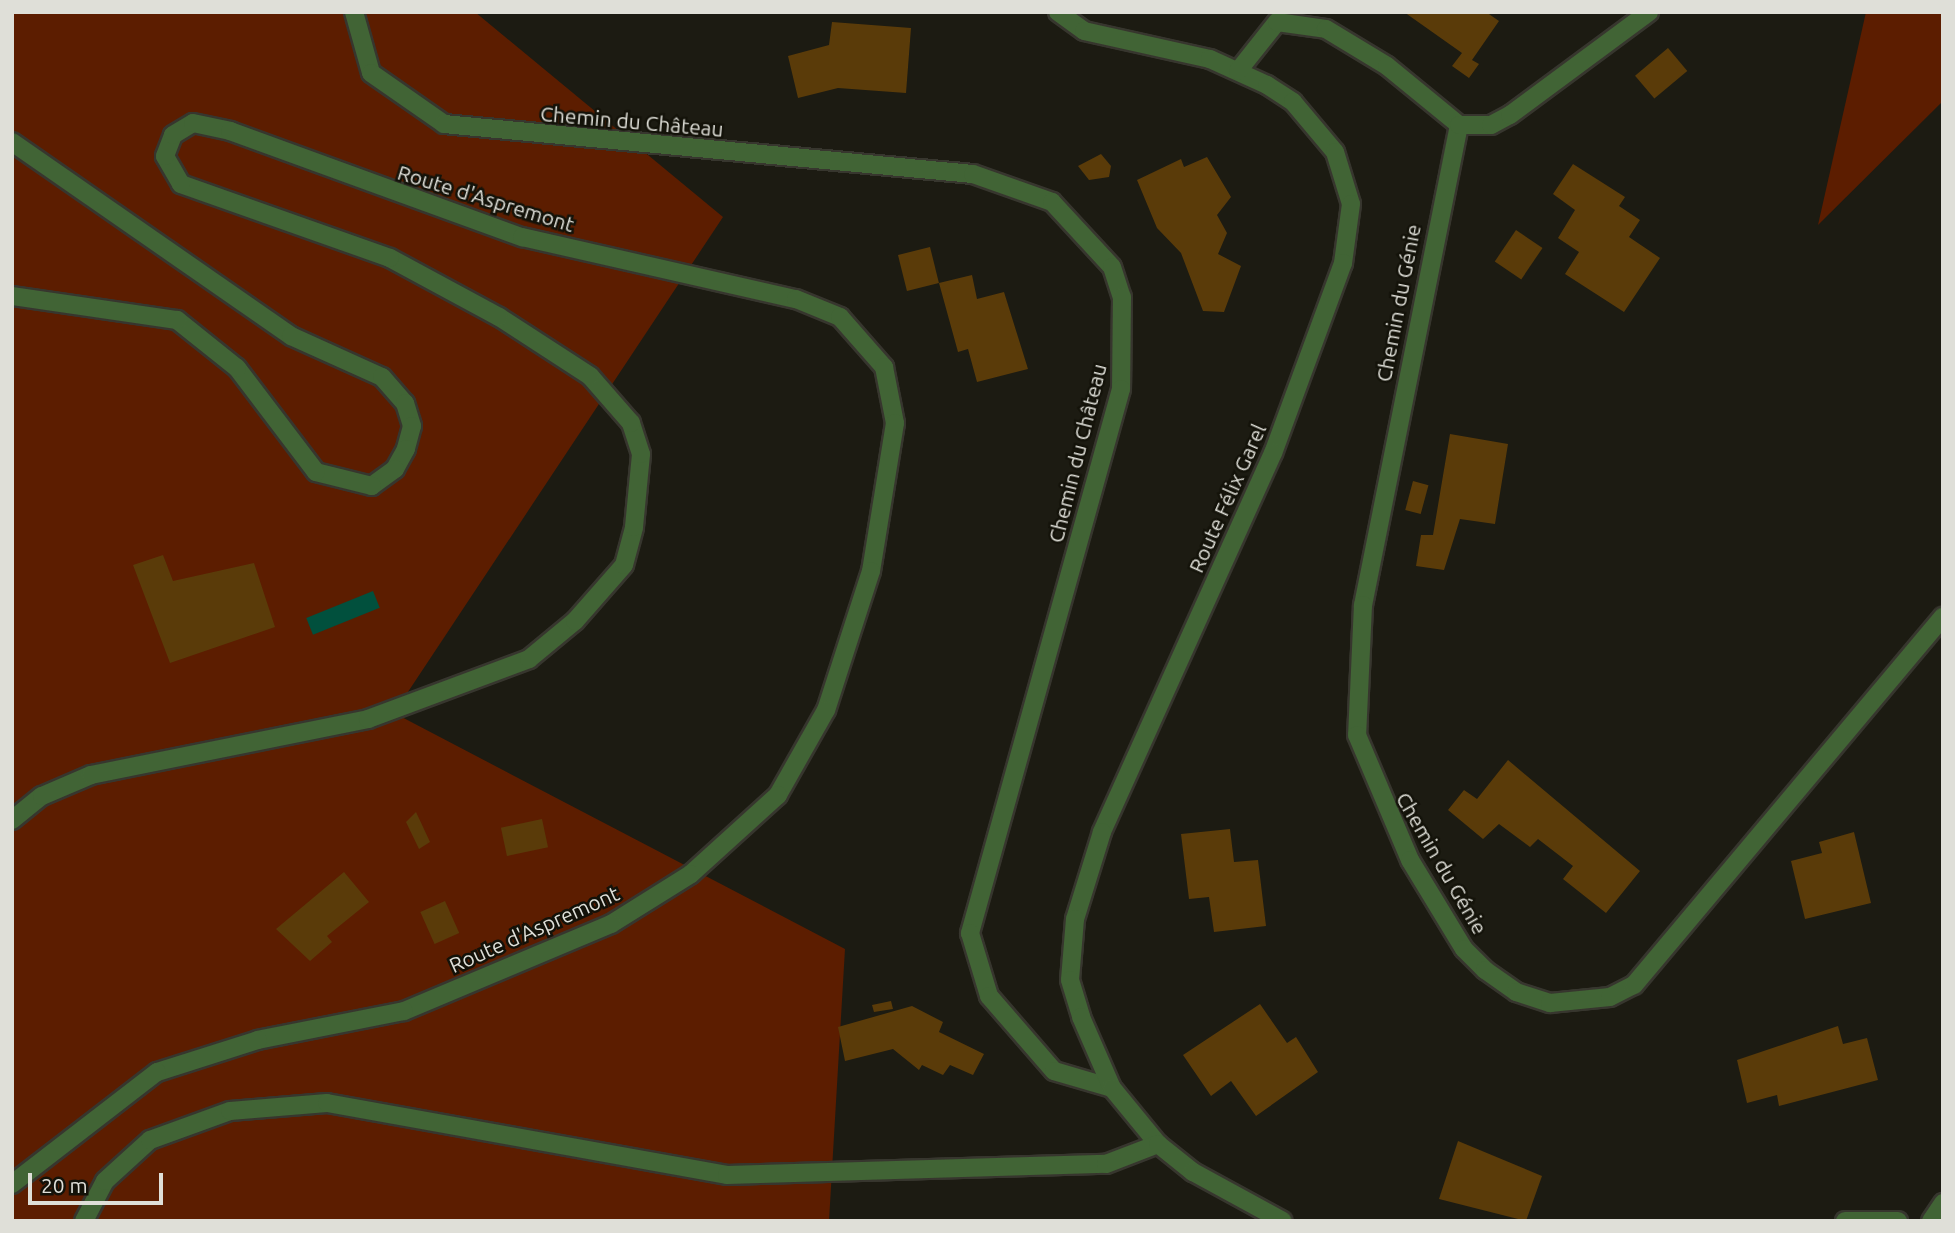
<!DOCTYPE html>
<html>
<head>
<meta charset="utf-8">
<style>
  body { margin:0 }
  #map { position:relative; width:1955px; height:1233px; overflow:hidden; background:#1c1b12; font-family:Ubuntu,sans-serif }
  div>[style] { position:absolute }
  .green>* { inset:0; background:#5c1d00 }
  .water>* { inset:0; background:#01503d; transform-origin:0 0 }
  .building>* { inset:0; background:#5a3b09; transform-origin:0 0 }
  .roads { filter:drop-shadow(2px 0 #37362e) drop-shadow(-2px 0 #37362e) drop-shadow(0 2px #37362e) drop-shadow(0 -2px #37362e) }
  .minor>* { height:18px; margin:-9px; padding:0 9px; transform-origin:9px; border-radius:9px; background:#416435 }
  span { translate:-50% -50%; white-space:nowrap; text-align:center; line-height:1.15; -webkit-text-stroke:5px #131209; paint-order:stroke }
  .street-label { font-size:21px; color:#dfdfd8 }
  .frame { position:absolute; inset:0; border:14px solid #dfdfd8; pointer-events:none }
  .scale { position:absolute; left:28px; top:1173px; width:135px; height:32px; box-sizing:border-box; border:4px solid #dfdfd8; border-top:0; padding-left:9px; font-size:21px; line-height:24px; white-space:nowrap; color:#dfdfd8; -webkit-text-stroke:5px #131209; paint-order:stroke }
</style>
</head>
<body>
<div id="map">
  <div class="green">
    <div style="clip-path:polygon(12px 12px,475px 12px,723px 217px,394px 713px,845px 949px,829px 1221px,12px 1221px)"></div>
    <div style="clip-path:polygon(1866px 12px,1943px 12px,1943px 101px,1818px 225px)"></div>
  </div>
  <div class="water">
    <div style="left:373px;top:591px;width:18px;height:72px;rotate:68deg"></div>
  </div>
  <div class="building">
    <div style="clip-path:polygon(1404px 12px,1486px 12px,1499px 21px,1472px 60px,1479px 64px,1469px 78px,1452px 66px,1462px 53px)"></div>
    <div style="clip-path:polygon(832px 22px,911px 28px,906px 93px,838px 88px,798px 98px,788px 56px,829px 45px)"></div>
    <div style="left:1668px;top:48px;width:30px;height:43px;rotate:50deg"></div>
    <div style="clip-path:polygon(1101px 154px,1111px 166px,1109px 177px,1089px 180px,1078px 166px)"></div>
    <div style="clip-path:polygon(1207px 157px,1231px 197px,1217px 215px,1227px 233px,1218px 254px,1241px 266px,1224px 312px,1203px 311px,1181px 253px,1157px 228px,1137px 180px,1181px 159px,1184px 167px)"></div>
    <div style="clip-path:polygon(1573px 164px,1625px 197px,1619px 206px,1640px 220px,1629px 237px,1660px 258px,1624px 312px,1565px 274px,1579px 252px,1558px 238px,1575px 210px,1553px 194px)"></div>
    <div style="left:1516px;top:230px;width:32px;height:38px;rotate:34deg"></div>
    <div style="left:930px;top:247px;width:37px;height:33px;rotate:76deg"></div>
    <div style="clip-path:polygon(972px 275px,977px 299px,1004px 292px,1028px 369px,977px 382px,968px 349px,958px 352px,939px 283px)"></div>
    <div style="clip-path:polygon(1450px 434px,1508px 444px,1495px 524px,1460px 519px,1444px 570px,1416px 566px,1421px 535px,1433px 535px)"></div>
    <div style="left:1413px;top:481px;width:16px;height:30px;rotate:15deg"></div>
    <div style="clip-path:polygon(163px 555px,173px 581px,254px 563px,275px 627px,170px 663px,133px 565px)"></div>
    <div style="clip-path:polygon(1508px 760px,1640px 871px,1606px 913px,1563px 879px,1573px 866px,1538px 839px,1530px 847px,1499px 824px,1483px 839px,1448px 810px,1464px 790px,1477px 799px)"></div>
    <div style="clip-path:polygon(416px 812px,430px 842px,419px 849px,406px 822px)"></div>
    <div style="left:542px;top:819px;width:29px;height:42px;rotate:78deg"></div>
    <div style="clip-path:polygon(1230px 829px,1234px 862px,1258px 860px,1266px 926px,1214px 932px,1209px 897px,1189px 899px,1181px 834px)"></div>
    <div style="clip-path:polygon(1854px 832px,1871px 903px,1805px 919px,1791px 861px,1822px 853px,1819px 842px)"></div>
    <div style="clip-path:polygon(344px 872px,369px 902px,327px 936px,332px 942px,310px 961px,276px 929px)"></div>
    <div style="left:445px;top:901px;width:35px;height:27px;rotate:66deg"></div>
    <div style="clip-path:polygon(891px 1001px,893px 1009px,874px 1012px,872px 1005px)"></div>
    <div style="clip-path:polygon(1260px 1004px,1287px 1043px,1296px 1037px,1318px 1072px,1256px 1116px,1231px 1081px,1211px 1096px,1183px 1055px)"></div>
    <div style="clip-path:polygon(912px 1006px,943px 1022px,939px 1032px,984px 1054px,973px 1075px,950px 1065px,943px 1075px,922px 1065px,919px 1070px,893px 1049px,845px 1061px,838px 1027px)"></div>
    <div style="clip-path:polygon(1838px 1026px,1843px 1044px,1867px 1038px,1878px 1080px,1779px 1106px,1777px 1095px,1747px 1103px,1737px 1060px)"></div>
    <div style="clip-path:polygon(1458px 1141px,1542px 1176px,1526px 1221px,1439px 1199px)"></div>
  </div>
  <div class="roads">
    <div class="minor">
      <div style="left:354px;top:12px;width:63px;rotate:74.4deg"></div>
      <div style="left:371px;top:73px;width:89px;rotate:34.9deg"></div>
      <div style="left:444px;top:124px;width:531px;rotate:5.4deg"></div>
      <div style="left:973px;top:174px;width:84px;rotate:19.5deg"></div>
      <div style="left:1052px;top:202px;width:88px;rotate:47.3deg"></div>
      <div style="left:1112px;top:267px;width:32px;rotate:72deg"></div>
      <div style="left:1122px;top:297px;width:92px;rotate:90.6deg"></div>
      <div style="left:1121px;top:389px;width:565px;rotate:105.51deg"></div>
      <div style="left:970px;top:933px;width:66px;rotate:73.2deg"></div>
      <div style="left:989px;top:996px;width:99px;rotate:49.1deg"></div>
      <div style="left:1054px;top:1071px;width:60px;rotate:16.3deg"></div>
      <div style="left:1058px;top:12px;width:32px;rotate:36deg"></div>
      <div style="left:1084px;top:31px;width:129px;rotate:12.5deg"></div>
      <div style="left:1210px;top:59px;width:63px;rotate:24.5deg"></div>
      <div style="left:1267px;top:85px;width:31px;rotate:33deg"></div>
      <div style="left:1293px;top:102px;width:65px;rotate:50deg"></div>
      <div style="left:1335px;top:152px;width:54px;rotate:72.9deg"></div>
      <div style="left:1351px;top:204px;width:60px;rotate:97.7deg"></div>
      <div style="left:1343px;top:263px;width:202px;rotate:110.2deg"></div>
      <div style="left:1273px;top:453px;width:416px;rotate:114.3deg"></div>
      <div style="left:1102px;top:832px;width:91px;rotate:107.2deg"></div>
      <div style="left:1075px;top:919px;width:61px;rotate:94.7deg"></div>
      <div style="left:1070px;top:980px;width:39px;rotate:73deg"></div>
      <div style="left:1081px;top:1017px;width:77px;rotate:66.4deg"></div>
      <div style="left:1112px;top:1088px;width:72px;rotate:50.6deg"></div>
      <div style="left:1238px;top:71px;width:63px;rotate:-51.5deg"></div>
      <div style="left:1277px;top:22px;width:49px;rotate:8.1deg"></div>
      <div style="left:1326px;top:29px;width:71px;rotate:31.2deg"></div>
      <div style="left:1387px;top:66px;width:93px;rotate:39.3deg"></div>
      <div style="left:1459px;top:125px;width:490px;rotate:101.3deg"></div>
      <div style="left:1363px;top:605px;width:130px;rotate:92.6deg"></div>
      <div style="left:1357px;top:735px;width:136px;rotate:67deg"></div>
      <div style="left:1410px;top:860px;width:104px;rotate:58.8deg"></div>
      <div style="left:1464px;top:949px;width:30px;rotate:45deg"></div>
      <div style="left:1485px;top:970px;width:38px;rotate:35deg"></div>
      <div style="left:1516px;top:992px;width:36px;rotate:18deg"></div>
      <div style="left:1550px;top:1003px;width:60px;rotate:-5.7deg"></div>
      <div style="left:1610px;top:997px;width:27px;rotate:-27deg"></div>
      <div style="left:1634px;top:985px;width:481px;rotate:-50deg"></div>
      <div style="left:1459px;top:125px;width:32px"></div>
      <div style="left:1491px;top:125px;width:21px;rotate:-28deg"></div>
      <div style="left:1510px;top:115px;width:173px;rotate:-36.5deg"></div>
      <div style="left:12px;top:142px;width:340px;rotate:34.8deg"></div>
      <div style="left:291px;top:336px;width:100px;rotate:24.3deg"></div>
      <div style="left:382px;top:377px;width:35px;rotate:49deg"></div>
      <div style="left:405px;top:403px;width:24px;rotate:73deg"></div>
      <div style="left:412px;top:426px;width:24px;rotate:105deg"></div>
      <div style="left:406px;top:449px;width:23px;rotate:119deg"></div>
      <div style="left:395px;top:469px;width:29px;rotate:144deg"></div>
      <div style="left:372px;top:486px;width:58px;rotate:-166deg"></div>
      <div style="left:316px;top:472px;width:131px;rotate:-127.2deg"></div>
      <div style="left:237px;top:368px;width:77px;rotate:-141.3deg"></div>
      <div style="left:177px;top:320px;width:167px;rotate:-171.7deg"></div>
      <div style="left:12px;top:820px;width:38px;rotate:-39deg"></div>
      <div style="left:42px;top:796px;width:53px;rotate:-23.2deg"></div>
      <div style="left:91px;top:775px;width:283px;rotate:-11.4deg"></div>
      <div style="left:368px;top:719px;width:172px;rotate:-20.4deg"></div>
      <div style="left:529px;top:659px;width:60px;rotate:-39.6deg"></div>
      <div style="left:575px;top:621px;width:74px;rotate:-48.8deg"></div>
      <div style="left:624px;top:565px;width:39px;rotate:-75deg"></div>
      <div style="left:634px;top:527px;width:73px;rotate:-84.5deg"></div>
      <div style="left:641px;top:454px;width:33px;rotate:-108deg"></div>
      <div style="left:631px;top:423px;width:62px;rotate:-131.1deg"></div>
      <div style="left:590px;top:376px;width:108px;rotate:-147deg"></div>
      <div style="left:499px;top:317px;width:124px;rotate:-151.6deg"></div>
      <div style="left:390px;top:258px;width:222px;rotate:-160.5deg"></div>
      <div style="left:181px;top:184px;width:32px;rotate:-120deg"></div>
      <div style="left:165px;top:156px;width:22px;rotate:-69deg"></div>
      <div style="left:173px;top:135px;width:23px;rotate:-31deg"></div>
      <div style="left:193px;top:123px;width:38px;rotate:12deg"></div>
      <div style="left:230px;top:131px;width:311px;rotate:20deg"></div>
      <div style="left:522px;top:237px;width:281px;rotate:12.8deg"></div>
      <div style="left:796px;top:299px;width:48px;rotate:22.2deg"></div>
      <div style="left:840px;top:317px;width:67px;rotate:48.7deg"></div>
      <div style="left:884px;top:367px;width:57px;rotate:78.9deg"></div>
      <div style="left:895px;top:423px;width:150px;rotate:99.2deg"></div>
      <div style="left:871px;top:571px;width:146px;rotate:107.9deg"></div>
      <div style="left:826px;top:710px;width:98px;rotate:119.5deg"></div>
      <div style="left:778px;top:795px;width:118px;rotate:137.8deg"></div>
      <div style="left:691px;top:874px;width:94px;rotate:148deg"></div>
      <div style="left:611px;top:924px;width:225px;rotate:157.2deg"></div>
      <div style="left:404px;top:1011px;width:149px;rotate:168.8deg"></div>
      <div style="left:258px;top:1040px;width:106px;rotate:162.4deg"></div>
      <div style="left:157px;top:1072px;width:183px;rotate:142.3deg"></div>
      <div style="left:84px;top:1221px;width:45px;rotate:-62.3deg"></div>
      <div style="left:105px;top:1181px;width:61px;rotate:-42.3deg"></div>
      <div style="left:150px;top:1140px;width:85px;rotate:-19.9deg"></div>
      <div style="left:230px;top:1111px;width:97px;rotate:-4.7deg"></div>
      <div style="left:327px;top:1103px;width:406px;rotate:10.2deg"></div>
      <div style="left:727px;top:1175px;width:379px;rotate:-1.7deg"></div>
      <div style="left:1106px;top:1164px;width:56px;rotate:-21deg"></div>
      <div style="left:1158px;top:1144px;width:45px;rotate:38.7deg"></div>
      <div style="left:1193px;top:1172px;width:102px;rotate:28.6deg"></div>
      <div style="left:1845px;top:1221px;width:53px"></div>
      <div style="left:1931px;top:1221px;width:22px;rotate:-56deg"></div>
    </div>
  </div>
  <div class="street-label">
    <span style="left:632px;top:121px;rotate:5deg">Chemin du Château</span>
    <span style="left:486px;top:198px;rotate:17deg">Route d'Aspremont</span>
    <span style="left:1398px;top:303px;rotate:-79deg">Chemin du Génie</span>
    <span style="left:1077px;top:453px;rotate:-76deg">Chemin du Château</span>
    <span style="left:1227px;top:498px;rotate:-66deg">Route Félix Garel</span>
    <span style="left:1442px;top:863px;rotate:60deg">Chemin du Génie</span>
    <span style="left:534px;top:929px;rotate:-24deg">Route d'Aspremont</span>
  </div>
  <div class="frame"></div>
  <div class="scale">20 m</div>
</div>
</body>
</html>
